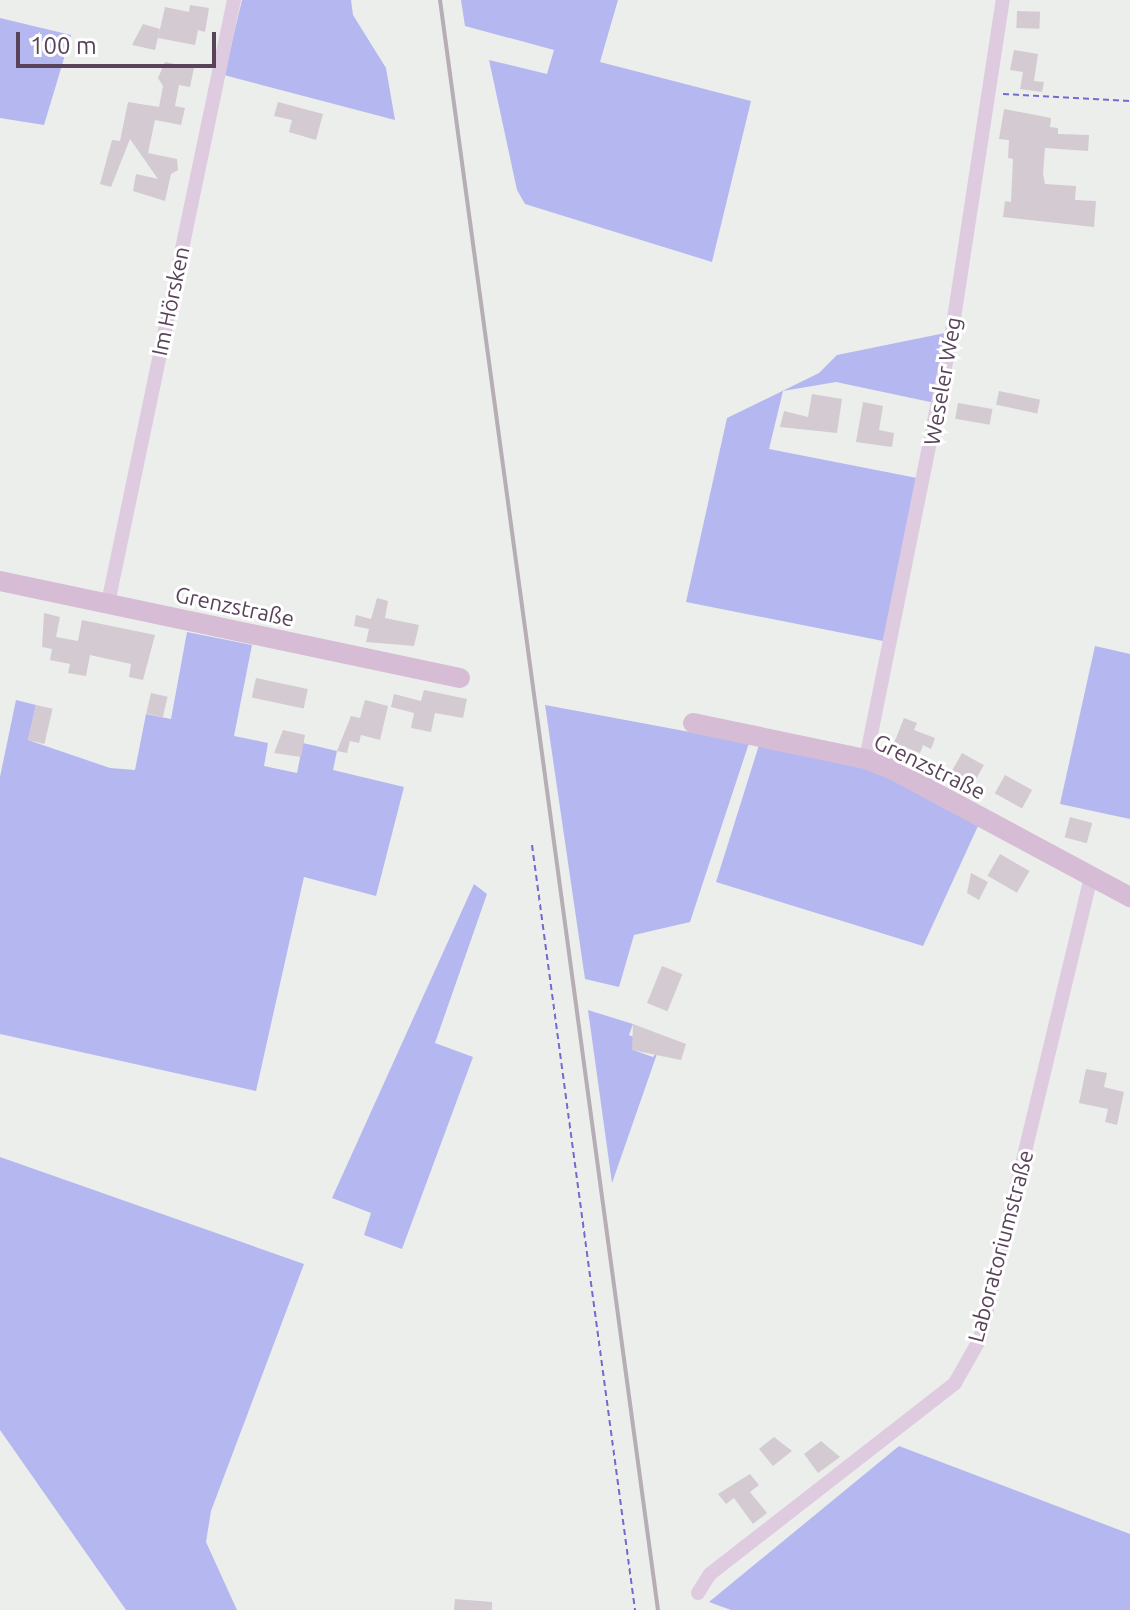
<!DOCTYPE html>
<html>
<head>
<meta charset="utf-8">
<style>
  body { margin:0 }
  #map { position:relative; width:1130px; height:1610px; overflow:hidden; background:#eceeeb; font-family:Ubuntu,sans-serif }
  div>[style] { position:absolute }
  .green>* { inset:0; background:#b5b8f0 }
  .building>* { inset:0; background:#d3cad2; transform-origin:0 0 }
  .path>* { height:2px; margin-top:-1px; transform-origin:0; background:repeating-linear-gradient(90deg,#716bd0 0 6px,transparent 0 10px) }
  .street>* { height:14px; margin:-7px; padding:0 7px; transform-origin:7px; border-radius:7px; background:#dfcbdf }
  .secondary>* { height:20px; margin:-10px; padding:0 10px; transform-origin:10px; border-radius:10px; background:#d6bcd4 }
  .rail>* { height:4px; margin:-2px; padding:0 2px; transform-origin:2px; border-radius:2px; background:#b6adb5 }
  span { translate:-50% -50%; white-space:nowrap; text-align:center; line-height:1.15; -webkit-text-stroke:6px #fff; paint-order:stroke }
  .street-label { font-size:22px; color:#594359 }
  .scale { position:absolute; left:16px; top:32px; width:200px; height:36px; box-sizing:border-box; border:4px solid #594359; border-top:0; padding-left:10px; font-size:24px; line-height:28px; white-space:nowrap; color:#594359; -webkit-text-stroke:6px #fff; paint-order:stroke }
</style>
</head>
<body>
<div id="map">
  <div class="green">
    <div style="clip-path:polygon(242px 0,351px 0,353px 15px,386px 68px,395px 120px,224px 75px)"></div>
    <div style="clip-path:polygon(461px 0,618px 0,600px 62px,751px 101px,712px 262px,525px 204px,517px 190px,489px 60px,547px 74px,554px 50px,465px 26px)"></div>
    <div style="clip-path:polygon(0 18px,71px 35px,44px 125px,0 118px)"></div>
    <div style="clip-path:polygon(945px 333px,935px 403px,836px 382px,783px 391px,769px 449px,917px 478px,883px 641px,686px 602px,727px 418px,819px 373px,837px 355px)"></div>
    <div style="clip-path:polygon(187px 632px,252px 645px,234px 736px,268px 743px,264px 766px,297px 773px,303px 743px,337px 751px,333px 770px,404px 787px,376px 896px,304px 877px,256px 1091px,0 1034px,0 777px,16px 700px,36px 705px,28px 740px,110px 768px,135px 770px,146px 714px,171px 719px)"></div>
    <div style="clip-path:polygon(1095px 646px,1130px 654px,1130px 819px,1060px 804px)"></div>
    <div style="clip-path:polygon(545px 705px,749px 743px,690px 922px,634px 935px,619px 987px,585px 979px)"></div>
    <div style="clip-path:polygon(759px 745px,870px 767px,978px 826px,923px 946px,716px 882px)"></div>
    <div style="clip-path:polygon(474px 884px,487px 894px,435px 1043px,473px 1057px,402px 1249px,364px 1235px,371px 1213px,332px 1198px)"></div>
    <div style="clip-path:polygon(588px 1010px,633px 1024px,629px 1035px,636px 1038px,633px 1050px,653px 1057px,658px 1051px,612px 1183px)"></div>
    <div style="clip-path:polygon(0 1157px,304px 1264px,211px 1511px,206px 1542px,237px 1610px,126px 1610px,0 1430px)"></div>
    <div style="clip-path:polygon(899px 1446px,1130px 1534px,1130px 1610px,731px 1610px,709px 1602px)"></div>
  </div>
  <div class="building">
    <div style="clip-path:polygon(190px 5px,209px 8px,205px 32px,198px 30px,195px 45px,158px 38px,165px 7px,189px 12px)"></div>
    <div style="left:1017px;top:11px;width:23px;height:17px;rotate:2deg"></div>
    <div style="clip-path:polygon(143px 24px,160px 29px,155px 50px,132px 45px)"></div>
    <div style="clip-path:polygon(1014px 50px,1038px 54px,1034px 81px,1044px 82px,1042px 92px,1020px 89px,1023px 72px,1010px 70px)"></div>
    <div style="clip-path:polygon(165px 62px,194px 68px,190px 87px,179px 85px,175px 106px,185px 108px,181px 125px,155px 120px,148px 153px,177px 159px,178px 170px,171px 174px,165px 201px,133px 191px,136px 174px,158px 179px,130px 139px,111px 187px,100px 184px,112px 140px,120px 141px,128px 102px,159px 107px,163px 86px,158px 78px)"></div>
    <div style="clip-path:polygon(278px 102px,323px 114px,316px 140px,289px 132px,292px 120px,274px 116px)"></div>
    <div style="clip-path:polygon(1004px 109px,1051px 118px,1050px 127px,1058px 128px,1058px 134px,1089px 135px,1088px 151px,1045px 148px,1043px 174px,1045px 184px,1076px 186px,1075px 200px,1096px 201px,1094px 227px,1003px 217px,1005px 201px,1011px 202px,1013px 159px,1008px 158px,1009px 140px,999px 139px)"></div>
    <div style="left:999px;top:391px;width:42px;height:14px;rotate:12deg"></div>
    <div style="clip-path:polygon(812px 394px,842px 399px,837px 433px,780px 427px,784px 411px,808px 417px)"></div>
    <div style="clip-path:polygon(863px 402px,883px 406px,879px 430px,894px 433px,892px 447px,856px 442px)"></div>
    <div style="left:958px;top:403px;width:35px;height:16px;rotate:10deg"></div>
    <div style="clip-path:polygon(377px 598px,388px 601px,385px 618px,419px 625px,414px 646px,366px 642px,369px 629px,354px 626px,356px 615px,371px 619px)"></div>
    <div style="clip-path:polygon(44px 613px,60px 617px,56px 637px,78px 641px,82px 620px,155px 635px,143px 680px,129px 677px,131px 664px,90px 655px,86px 676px,68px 673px,70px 664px,50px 660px,52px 649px,42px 647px)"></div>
    <div style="left:256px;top:678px;width:53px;height:20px;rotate:12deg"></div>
    <div style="clip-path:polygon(424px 690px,467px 699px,463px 718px,435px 713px,431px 732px,411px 728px,414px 713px,391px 707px,394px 694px,421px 701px)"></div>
    <div style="left:151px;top:693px;width:17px;height:21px;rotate:13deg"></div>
    <div style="clip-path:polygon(365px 700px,388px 706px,380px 740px,361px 735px,359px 743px,350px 741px,347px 753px,337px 751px,351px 716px,360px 718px)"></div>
    <div style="left:36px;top:705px;width:17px;height:36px;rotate:13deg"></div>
    <div style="clip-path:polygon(904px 718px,917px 723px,914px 730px,935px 738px,931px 749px,923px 745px,920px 753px,894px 743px)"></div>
    <div style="clip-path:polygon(283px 730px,305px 735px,301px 757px,274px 753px)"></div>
    <div style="left:962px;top:753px;width:25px;height:25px;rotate:29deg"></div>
    <div style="left:1005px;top:775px;width:31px;height:21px;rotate:29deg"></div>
    <div style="left:1070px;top:817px;width:23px;height:21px;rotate:15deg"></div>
    <div style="left:1000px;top:854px;width:34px;height:25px;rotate:30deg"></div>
    <div style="clip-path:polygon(971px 873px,988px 882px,979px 900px,967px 893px)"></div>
    <div style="left:662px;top:966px;width:22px;height:40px;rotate:22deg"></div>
    <div style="clip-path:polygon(633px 1024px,686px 1044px,681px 1060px,632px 1050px)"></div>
    <div style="clip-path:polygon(1086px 1069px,1107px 1073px,1104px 1087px,1124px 1092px,1117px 1125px,1105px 1122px,1108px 1109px,1079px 1103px)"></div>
    <div style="clip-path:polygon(774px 1437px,792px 1451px,773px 1466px,759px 1449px)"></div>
    <div style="clip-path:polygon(821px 1441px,840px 1457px,818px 1473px,804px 1454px)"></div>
    <div style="clip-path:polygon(750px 1474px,759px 1485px,750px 1492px,767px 1513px,753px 1524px,734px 1498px,726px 1504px,718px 1494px)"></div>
    <div style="clip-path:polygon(455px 1599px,492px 1602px,492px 1610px,454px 1610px)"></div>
  </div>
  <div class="path">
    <div style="left:1003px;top:94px;width:127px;rotate:3.2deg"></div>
    <div style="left:532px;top:845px;width:772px;rotate:82.33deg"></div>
  </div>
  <div class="street">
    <div style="left:108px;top:603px;width:616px;rotate:-78.2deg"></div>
    <div style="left:866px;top:759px;width:429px;rotate:-78.6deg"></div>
    <div style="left:951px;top:338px;width:342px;rotate:-81.3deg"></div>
    <div style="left:698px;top:1593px;width:22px;rotate:-58deg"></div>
    <div style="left:710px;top:1574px;width:311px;rotate:-37.9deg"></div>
    <div style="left:955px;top:1383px;width:51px;rotate:-60.4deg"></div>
    <div style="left:980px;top:1339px;width:476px;rotate:-76.5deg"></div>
  </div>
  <div class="secondary">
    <div style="left:0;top:581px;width:470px;rotate:11.9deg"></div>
    <div style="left:693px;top:723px;width:177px;rotate:11.8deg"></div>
    <div style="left:866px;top:759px;width:31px;rotate:22deg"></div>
    <div style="left:895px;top:771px;width:267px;rotate:28.2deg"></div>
  </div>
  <div class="rail">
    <div style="left:440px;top:0;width:1625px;rotate:82.29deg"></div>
  </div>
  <div class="street-label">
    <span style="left:170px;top:301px;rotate:-78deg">Im Hörsken</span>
    <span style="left:942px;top:381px;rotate:-80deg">Weseler Weg</span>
    <span style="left:235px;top:606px;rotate:12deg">Grenzstraße</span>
    <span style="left:930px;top:766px;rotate:26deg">Grenzstraße</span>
    <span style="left:1000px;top:1246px;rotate:-75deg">Laboratoriumstraße</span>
  </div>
  <div class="scale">100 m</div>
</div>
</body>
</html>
